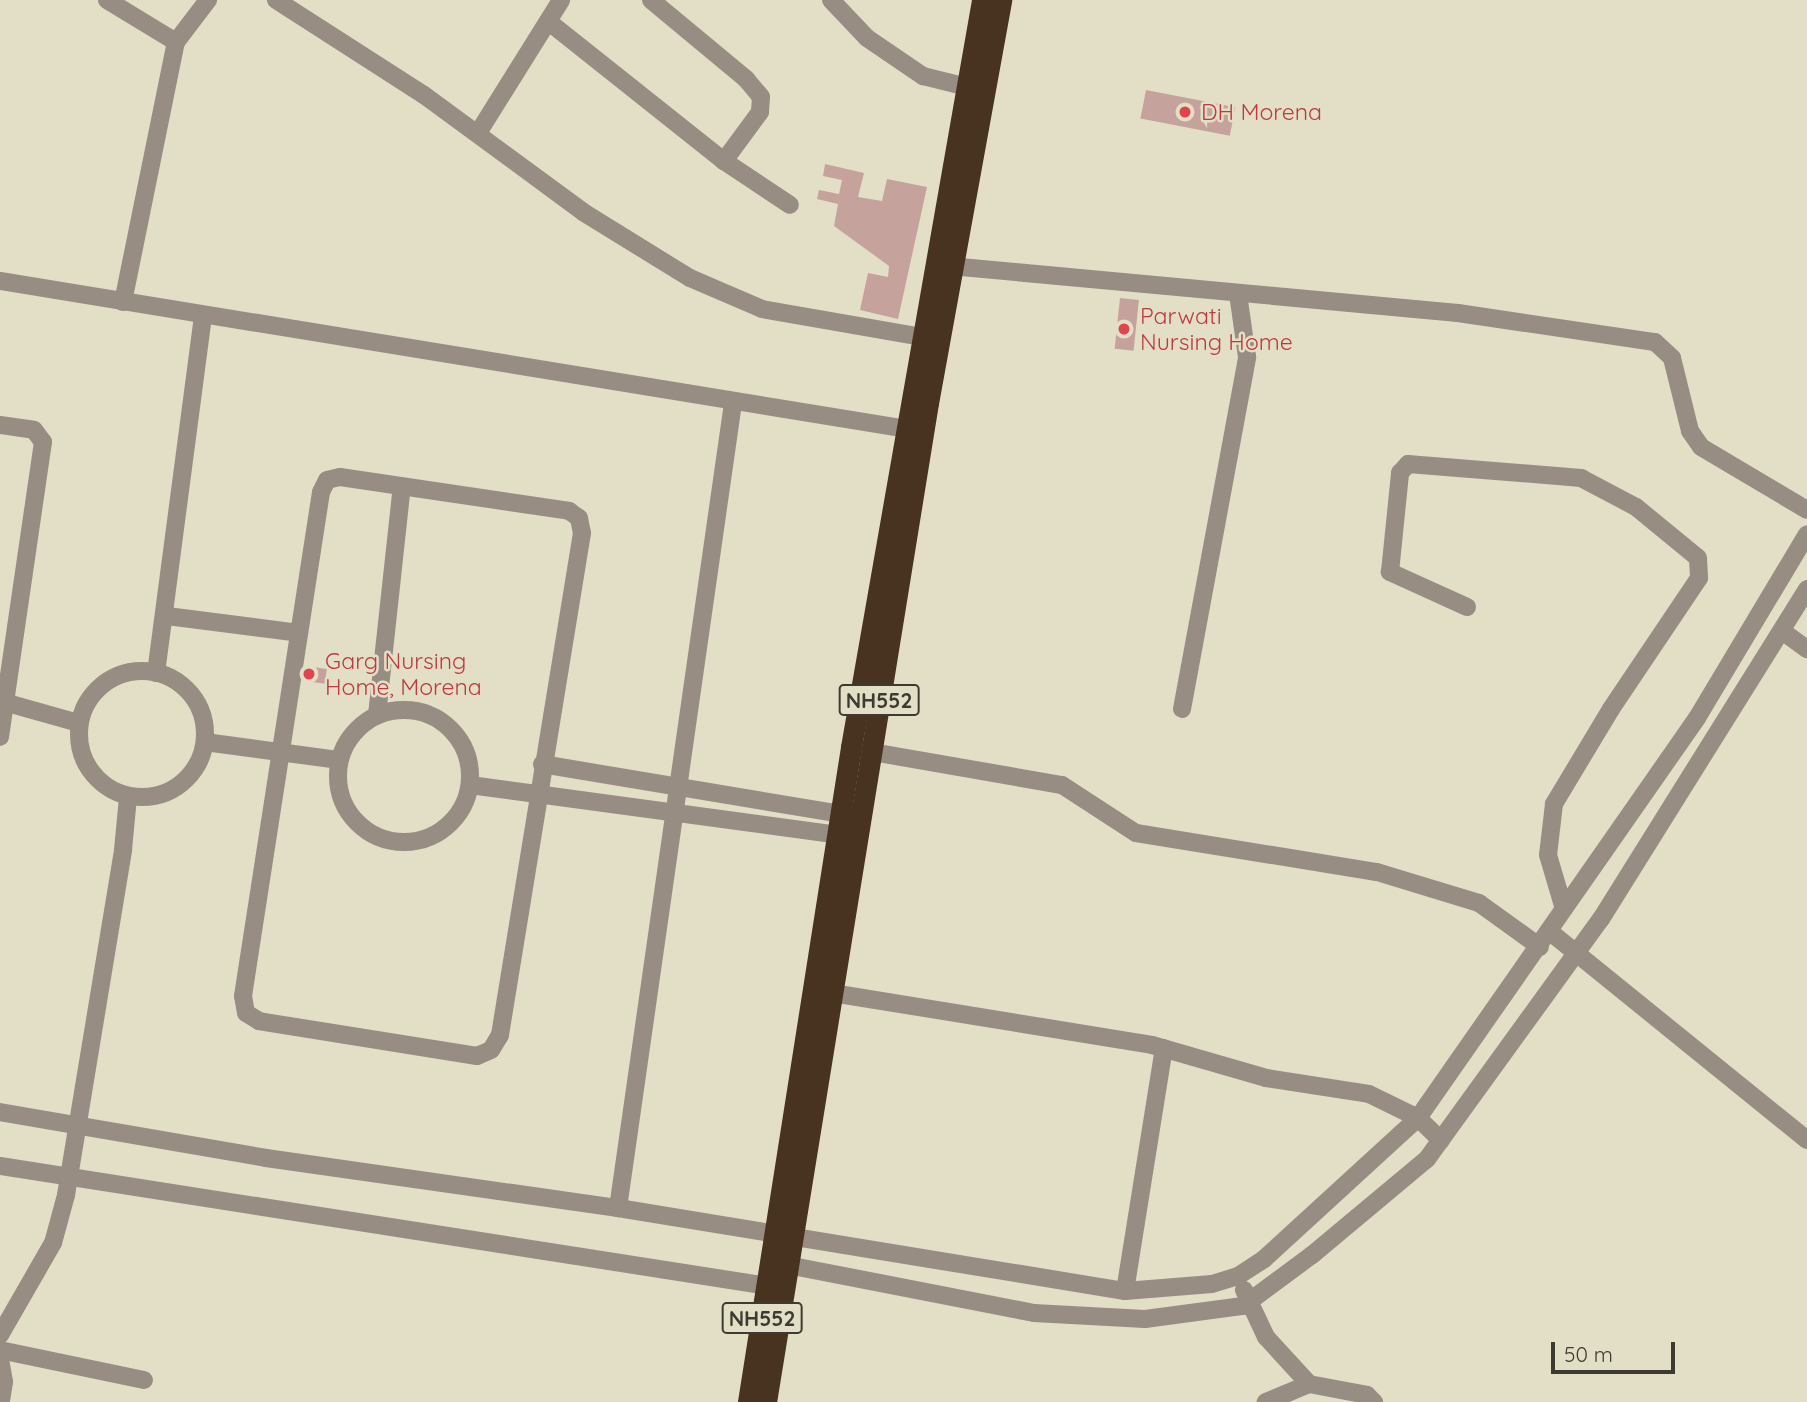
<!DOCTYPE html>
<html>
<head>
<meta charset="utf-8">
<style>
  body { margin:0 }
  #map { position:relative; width:1807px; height:1402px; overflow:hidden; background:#e3dfc6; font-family:Quicksand,sans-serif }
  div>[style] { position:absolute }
  .building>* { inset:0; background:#c5a29b; transform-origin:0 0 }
  .minor>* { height:18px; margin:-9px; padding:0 9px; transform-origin:9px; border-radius:9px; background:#978d83 }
  .minor>.ring { margin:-9px; padding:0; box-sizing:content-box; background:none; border:18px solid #978d83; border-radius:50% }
  .highway>* { height:21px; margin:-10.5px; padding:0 10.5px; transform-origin:10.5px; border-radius:10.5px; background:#47331f }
  .dots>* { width:19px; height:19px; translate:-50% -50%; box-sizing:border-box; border:4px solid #e3dfc6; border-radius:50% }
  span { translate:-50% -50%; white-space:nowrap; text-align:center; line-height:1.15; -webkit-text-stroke:5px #e3dfc6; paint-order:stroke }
  .shield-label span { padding:2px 5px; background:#e3dfc6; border:2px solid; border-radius:5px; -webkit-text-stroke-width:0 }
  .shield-label { font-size:21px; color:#3d3b31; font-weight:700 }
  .health-label { font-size:23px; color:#be3a42 }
  .left { translate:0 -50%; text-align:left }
  .scale { position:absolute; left:1551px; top:1342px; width:124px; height:32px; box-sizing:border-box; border:4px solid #3d3b31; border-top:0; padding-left:9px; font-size:21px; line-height:24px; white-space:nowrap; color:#3d3b31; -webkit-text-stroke:5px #e3dfc6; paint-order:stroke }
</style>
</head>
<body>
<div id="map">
  <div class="building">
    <div style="left:1146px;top:90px;width:91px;height:29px;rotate:11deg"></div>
    <div style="clip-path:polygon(825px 164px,864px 173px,858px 197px,882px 201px,887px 179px,927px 187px,898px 319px,860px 310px,868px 273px,888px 277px,889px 266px,834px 226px,838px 204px,817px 199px,819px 190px,839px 194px,842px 180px,823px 176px)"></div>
    <div style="left:1120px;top:298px;width:19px;height:51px;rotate:6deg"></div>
    <div style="left:306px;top:666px;width:21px;height:15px;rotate:8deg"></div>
  </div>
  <div class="minor">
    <div style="left:107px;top:0;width:81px;rotate:31.3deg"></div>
    <div style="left:276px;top:0;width:176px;rotate:32.7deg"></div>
    <div style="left:424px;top:95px;width:197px;rotate:36.3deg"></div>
    <div style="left:583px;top:212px;width:126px;rotate:31.7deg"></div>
    <div style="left:690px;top:278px;width:78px;rotate:23.3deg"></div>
    <div style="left:762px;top:309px;width:175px;rotate:9.9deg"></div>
    <div style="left:651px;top:0;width:124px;rotate:39.7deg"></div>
    <div style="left:746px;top:79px;width:23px;rotate:50deg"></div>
    <div style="left:761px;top:97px;width:15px;rotate:94deg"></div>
    <div style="left:760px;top:112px;width:61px;rotate:126.3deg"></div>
    <div style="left:831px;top:0;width:52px;rotate:46.5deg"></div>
    <div style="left:867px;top:38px;width:68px;rotate:34.2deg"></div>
    <div style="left:923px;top:76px;width:58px;rotate:14deg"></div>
    <div style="left:549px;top:22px;width:223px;rotate:38.5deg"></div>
    <div style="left:724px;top:161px;width:79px;rotate:33.7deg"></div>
    <div style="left:478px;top:133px;width:157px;rotate:-58deg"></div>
    <div style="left:939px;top:265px;width:521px;rotate:5.28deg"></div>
    <div style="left:1458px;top:313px;width:199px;rotate:8.4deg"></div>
    <div style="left:1655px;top:342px;width:23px;rotate:43deg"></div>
    <div style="left:1672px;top:358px;width:75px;rotate:76.1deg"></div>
    <div style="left:1690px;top:431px;width:19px;rotate:55deg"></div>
    <div style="left:1701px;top:447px;width:123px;rotate:30.7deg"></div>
    <div style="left:0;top:281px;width:931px;rotate:9.27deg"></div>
    <div style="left:123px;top:302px;width:265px;rotate:-78.5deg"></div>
    <div style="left:176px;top:42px;width:53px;rotate:-52.7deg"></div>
    <div style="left:0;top:425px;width:34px;rotate:8deg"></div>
    <div style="left:34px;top:430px;width:15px;rotate:53deg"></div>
    <div style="left:43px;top:442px;width:298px;rotate:98.3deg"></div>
    <div style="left:340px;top:477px;width:232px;rotate:8.4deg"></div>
    <div style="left:569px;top:511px;width:12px;rotate:35deg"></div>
    <div style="left:579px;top:518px;width:15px;rotate:79deg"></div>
    <div style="left:582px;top:533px;width:509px;rotate:99.28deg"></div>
    <div style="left:500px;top:1035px;width:17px;rotate:121deg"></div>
    <div style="left:491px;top:1050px;width:15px;rotate:157deg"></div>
    <div style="left:477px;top:1056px;width:221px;rotate:-170.9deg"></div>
    <div style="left:259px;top:1021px;width:15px;rotate:-148deg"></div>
    <div style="left:246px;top:1013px;width:17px;rotate:-100deg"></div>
    <div style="left:243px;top:996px;width:510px;rotate:-81.2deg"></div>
    <div style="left:321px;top:492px;width:13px;rotate:-63deg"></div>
    <div style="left:327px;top:480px;width:13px;rotate:-13deg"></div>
    <div style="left:1467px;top:607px;width:85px;rotate:-155.6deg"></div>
    <div style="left:1390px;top:572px;width:100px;rotate:-84.2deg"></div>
    <div style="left:1400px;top:473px;width:12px;rotate:-48deg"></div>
    <div style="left:1408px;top:464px;width:174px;rotate:4.6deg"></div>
    <div style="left:1581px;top:478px;width:62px;rotate:27.8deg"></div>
    <div style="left:1636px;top:507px;width:80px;rotate:39.4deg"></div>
    <div style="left:1698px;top:558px;width:20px;rotate:87deg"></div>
    <div style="left:1699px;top:578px;width:158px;rotate:123.9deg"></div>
    <div style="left:1611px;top:709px;width:111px;rotate:121deg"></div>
    <div style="left:1554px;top:804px;width:51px;rotate:96.7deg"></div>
    <div style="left:1548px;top:855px;width:56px;rotate:73.5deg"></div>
    <div style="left:167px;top:616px;width:133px;rotate:7.3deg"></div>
    <div style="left:1782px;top:631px;width:31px;rotate:36deg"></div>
    <div class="ring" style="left:79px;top:671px;width:108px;height:108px"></div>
    <div style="left:156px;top:673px;width:360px;rotate:-82.5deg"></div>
    <div style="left:0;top:701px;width:82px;rotate:15.6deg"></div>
    <div style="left:1182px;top:709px;width:358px;rotate:-79.5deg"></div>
    <div style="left:1247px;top:357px;width:64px;rotate:-98.1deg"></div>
    <div class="ring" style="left:338px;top:710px;width:114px;height:114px"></div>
    <div style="left:377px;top:715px;width:230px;rotate:-83.8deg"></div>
    <div style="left:205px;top:742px;width:134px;rotate:7.7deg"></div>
    <div style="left:861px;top:750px;width:204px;rotate:9.9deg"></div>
    <div style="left:1062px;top:785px;width:88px;rotate:33deg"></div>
    <div style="left:1136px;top:833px;width:244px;rotate:9.2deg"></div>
    <div style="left:1377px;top:872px;width:107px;rotate:16.9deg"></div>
    <div style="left:1479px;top:903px;width:75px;rotate:35.8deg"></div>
    <div style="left:542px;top:764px;width:315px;rotate:9.5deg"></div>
    <div style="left:470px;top:785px;width:381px;rotate:7.7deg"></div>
    <div style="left:1549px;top:931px;width:332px;rotate:39deg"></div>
    <div style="left:832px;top:993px;width:324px;rotate:9.2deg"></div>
    <div style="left:1152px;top:1045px;width:119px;rotate:16.1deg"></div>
    <div style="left:1266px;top:1078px;width:104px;rotate:8.8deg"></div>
    <div style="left:1369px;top:1094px;width:55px;rotate:26.1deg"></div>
    <div style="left:1418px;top:1118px;width:32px;rotate:44deg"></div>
    <div style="left:0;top:1112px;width:270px;rotate:9.8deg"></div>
    <div style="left:266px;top:1158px;width:356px;rotate:8.1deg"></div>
    <div style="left:618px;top:1208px;width:514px;rotate:9.3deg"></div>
    <div style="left:1125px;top:1291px;width:87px;rotate:-4.6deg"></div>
    <div style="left:1212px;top:1284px;width:27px;rotate:-17deg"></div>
    <div style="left:1238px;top:1276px;width:31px;rotate:-33deg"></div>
    <div style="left:1264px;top:1259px;width:209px;rotate:-42.5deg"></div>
    <div style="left:1418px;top:1118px;width:488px;rotate:-55.1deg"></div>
    <div style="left:1697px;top:718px;width:214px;rotate:-59.1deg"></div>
    <div style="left:0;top:1166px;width:777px;rotate:8.88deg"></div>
    <div style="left:618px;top:1208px;width:813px;rotate:-81.87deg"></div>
    <div style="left:777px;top:1263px;width:262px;rotate:11deg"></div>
    <div style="left:1034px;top:1313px;width:111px;rotate:3.1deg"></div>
    <div style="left:1145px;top:1319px;width:99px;rotate:-7.6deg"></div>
    <div style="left:1243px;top:1306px;width:86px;rotate:-36.5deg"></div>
    <div style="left:1312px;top:1255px;width:150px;rotate:-39.9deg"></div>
    <div style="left:1427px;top:1159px;width:296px;rotate:-54.1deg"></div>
    <div style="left:1601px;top:919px;width:389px;rotate:-58deg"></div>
    <div style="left:1244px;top:1290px;width:52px;rotate:64.9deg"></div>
    <div style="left:1266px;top:1337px;width:64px;rotate:47.5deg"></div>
    <div style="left:1309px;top:1384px;width:47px;rotate:157.3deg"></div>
    <div style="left:1125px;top:1291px;width:246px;rotate:-80.9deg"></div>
    <div style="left:0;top:1335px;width:106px;rotate:-60.1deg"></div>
    <div style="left:53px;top:1243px;width:50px;rotate:-74.8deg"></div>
    <div style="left:66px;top:1195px;width:350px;rotate:-80.6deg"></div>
    <div style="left:123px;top:850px;width:53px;rotate:-84.6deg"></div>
    <div style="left:0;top:1350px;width:147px;rotate:11.8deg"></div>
    <div style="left:0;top:1359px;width:23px;rotate:80deg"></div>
    <div style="left:4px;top:1382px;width:20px;rotate:99deg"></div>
    <div style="left:1309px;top:1384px;width:59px;rotate:10.7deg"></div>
    <div style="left:1367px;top:1395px;width:10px;rotate:45deg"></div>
  </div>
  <div class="highway">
    <div style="left:748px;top:1402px;width:663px;rotate:-81.06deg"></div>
    <div style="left:851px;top:747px;width:758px;rotate:-80.05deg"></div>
    <div style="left:766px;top:1402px;width:1012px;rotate:-80.79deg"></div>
    <div style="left:928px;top:403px;width:410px;rotate:-79.7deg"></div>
  </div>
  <div class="dots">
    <div style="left:1185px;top:112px;background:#e0444e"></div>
    <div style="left:1124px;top:329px;background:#e0444e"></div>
    <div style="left:309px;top:674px;background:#e0444e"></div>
  </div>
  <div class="shield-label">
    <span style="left:879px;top:700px">NH552</span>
    <span style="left:762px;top:1318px">NH552</span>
  </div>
  <div class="health-label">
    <span class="left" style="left:1201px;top:112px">DH Morena</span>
    <span class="left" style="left:1140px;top:329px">Parwati<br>Nursing Home</span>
    <span class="left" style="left:325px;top:674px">Garg Nursing<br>Home, Morena</span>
  </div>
  <div class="scale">50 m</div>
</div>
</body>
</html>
